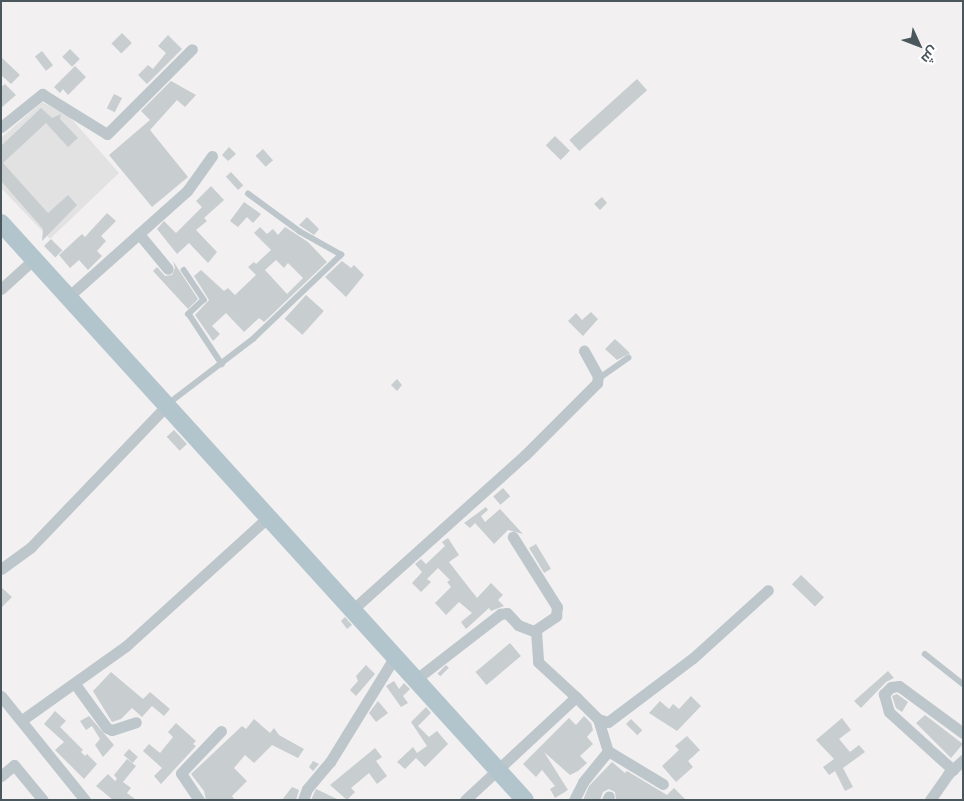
<!DOCTYPE html>
<html>
<head>
<meta charset="utf-8">
<style>
  body { margin:0 }
  #map { position:relative; width:964px; height:801px; overflow:hidden; background:#f2f0f1; font-family:Commissioner,Cairo,sans-serif }
  div>[style] { position:absolute }
  .education>* { inset:0; background:#e3e2e2 }
  .building>* { inset:0; background:#c8cdcf; transform-origin:0 0 }
  .service>* { height:5.5px; margin:-2.75px; padding:0 2.75px; transform-origin:2.75px; border-radius:2.75px; background:#bdc7cb }
  .minor>* { height:11px; margin:-5.5px; padding:0 5.5px; transform-origin:5.5px; border-radius:5.5px; background:#bdc7cb }
  .primary>* { height:18px; margin:-9px; padding:0 9px; transform-origin:9px; border-radius:9px; background:#b3c5cc }
  span { translate:-50% -50%; white-space:nowrap; text-align:center; line-height:1.15; -webkit-text-stroke:5px #fff; paint-order:stroke }
  .frame { position:absolute; inset:0; border:2px solid #4a575c; pointer-events:none }
  .north { position:absolute; left:894px; top:20px; width:50px; height:50px; -webkit-text-stroke:4px #fff; paint-order:stroke; rotate:133deg; font-size:14px; font-weight:700; line-height:20px; text-align:center; color:#4a575c }
  .north::after { content:''; display:block; margin:auto; width:18px; height:22px; background:#4a575c; clip-path:polygon(50% 0,100% 100%,50% 72%,0 100%) }
</style>
</head>
<body>
<div id="map">
  <div class="education">
    <div style="clip-path:polygon(42px 102px,69px 116px,119px 173px,50px 239px,1px 188px,1px 138px)"></div>
  </div>
  <div class="building">
    <div style="left:122px;top:33px;width:14px;height:15px;rotate:45deg"></div>
    <div style="clip-path:polygon(168px 35px,182px 49px,147px 84px,138px 75px,148px 65px,153px 69px,166px 53px,158px 46px)"></div>
    <div style="left:70px;top:49px;width:14px;height:11px;rotate:45deg"></div>
    <div style="left:42px;top:51px;width:18px;height:9px;rotate:52deg"></div>
    <div style="clip-path:polygon(1px 57px,20px 75px,11px 84px,1px 75px)"></div>
    <div style="clip-path:polygon(75px 66px,86px 77px,68px 95px,63px 89px,60px 93px,54px 87px)"></div>
    <div style="left:637px;top:79px;width:15px;height:91px;rotate:48deg"></div>
    <div style="clip-path:polygon(171px 81px,196px 95px,185px 107px,177px 100px,150px 130px,188px 177px,152px 207px,109px 155px,150px 120px,141px 111px)"></div>
    <div style="clip-path:polygon(5px 84px,16px 95px,1px 108px,1px 87px)"></div>
    <div style="left:114px;top:94px;width:9px;height:16px;rotate:27deg"></div>
    <div style="clip-path:polygon(41px 108px,52px 118px,61px 114px,60px 119px,78px 138px,68px 147px,46px 123px,3px 163px,48px 213px,68px 195px,77px 205px,42px 241px,43px 229px,1px 181px,1px 146px)"></div>
    <div style="left:555px;top:136px;width:21px;height:13px;rotate:45deg"></div>
    <div style="clip-path:polygon(229px 147px,236px 154px,228px 161px,222px 155px)"></div>
    <div style="left:263px;top:149px;width:15px;height:10px;rotate:48deg"></div>
    <div style="left:231px;top:172px;width:18px;height:7px;rotate:47deg"></div>
    <div style="clip-path:polygon(211px 186px,224px 200px,204px 218px,207px 221px,196px 230px,217px 252px,208px 263px,189px 243px,177px 254px,157px 229px,164px 221px,176px 233px,202px 207px,196px 201px)"></div>
    <div style="clip-path:polygon(602px 197px,607px 203px,600px 210px,594px 204px)"></div>
    <div style="clip-path:polygon(244px 202px,261px 214px,253px 223px,247px 217px,238px 227px,230px 221px)"></div>
    <div style="clip-path:polygon(107px 213px,116px 221px,101px 236px,106px 241px,97px 251px,102px 256px,88px 270px,79px 260px,70px 268px,59px 255px,82px 234px,85px 237px)"></div>
    <div style="clip-path:polygon(307px 217px,319px 229px,314px 235px,299px 225px)"></div>
    <div style="clip-path:polygon(evenodd,260px 227px,267px 234px,273px 229px,278px 235px,285px 227px,308px 242px,327px 262px,264px 322px,259px 318px,244px 332px,226px 313px,212px 326px,220px 334px,213px 341px,195px 315px,209px 300px,194px 276px,201px 270px,224px 291px,228px 288px,235px 295px,256px 275px,248px 267px,254px 262px,256px 264px,271px 250px,254px 233px,260px 227px,276px 260px,284px 268px,288px 263px,303px 278px,287px 294px,265px 270px,276px 260px)"></div>
    <div style="left:51px;top:239px;width:16px;height:10px;rotate:45deg"></div>
    <div style="clip-path:polygon(173px 261px,198px 299px,188px 309px,153px 271px,157px 267px,165px 276px,172px 275px,175px 268px)"></div>
    <div style="clip-path:polygon(342px 261px,351px 268px,354px 265px,364px 275px,346px 297px,325px 277px)"></div>
    <div style="left:306px;top:295px;width:24px;height:32px;rotate:42deg"></div>
    <div style="clip-path:polygon(591px 312px,598px 319px,583px 336px,568px 321px,576px 313px,582px 320px)"></div>
    <div style="clip-path:polygon(615px 339px,630px 353px,617px 360px,605px 349px)"></div>
    <div style="clip-path:polygon(397px 379px,402px 385px,397px 391px,391px 385px)"></div>
    <div style="left:174px;top:430px;width:19px;height:10px;rotate:47deg"></div>
    <div style="left:503px;top:488px;width:11px;height:13px;rotate:49deg"></div>
    <div style="clip-path:polygon(486px 507px,488px 510px,481px 516px,485px 522px,500px 509px,523px 534px,508px 530px,494px 544px,475px 523px,470px 528px,464px 523px)"></div>
    <div style="clip-path:polygon(448px 538px,459px 555px,449px 562px,477px 598px,491px 583px,503px 595px,498px 600px,504px 606px,491px 611px,489px 608px,466px 629px,461px 622px,472px 613px,459px 602px,446px 615px,435px 603px,451px 587px,447px 582px,450px 580px,438px 568px,427px 579px,431px 582px,421px 592px,412px 583px,422px 572px,415px 564px,421px 559px,426px 564px,445px 546px,442px 542px)"></div>
    <div style="left:536px;top:544px;width:29px;height:8px;rotate:59deg"></div>
    <div style="left:801px;top:575px;width:32px;height:13px;rotate:44deg"></div>
    <div style="clip-path:polygon(1px 587px,12px 597px,1px 608px)"></div>
    <div style="clip-path:polygon(345px 617px,352px 625px,347px 629px,341px 621px)"></div>
    <div style="left:510px;top:643px;width:17px;height:45px;rotate:50deg"></div>
    <div style="clip-path:polygon(366px 665px,375px 674px,356px 696px,350px 690px,358px 681px,356px 676px)"></div>
    <div style="left:446px;top:665px;width:4px;height:12px;rotate:45deg"></div>
    <div style="clip-path:polygon(888px 671px,894px 678px,886px 682px,861px 708px,854px 701px)"></div>
    <div style="clip-path:polygon(111px 672px,143px 699px,150px 692px,170px 709px,164px 716px,152px 706px,142px 717px,132px 708px,121px 719px,112px 722px,93px 691px)"></div>
    <div style="clip-path:polygon(394px 681px,399px 689px,404px 683px,410px 689px,403px 696px,408px 703px,401px 707px,386px 686px)"></div>
    <div style="clip-path:polygon(897px 694px,908px 702px,902px 712px,896px 708px,892px 696px)"></div>
    <div style="clip-path:polygon(691px 696px,701px 706px,677px 731px,649px 713px,660px 701px,669px 709px,673px 704px,679px 709px)"></div>
    <div style="clip-path:polygon(378px 701px,388px 713px,376px 722px,369px 713px)"></div>
    <div style="clip-path:polygon(426px 707px,431px 713px,418px 726px,429px 737px,437px 731px,448px 744px,425px 767px,416px 758px,405px 769px,397px 762px,413px 747px,417px 753px,427px 746px,411px 722px)"></div>
    <div style="clip-path:polygon(55px 711px,66px 721px,60px 727px,83px 750px,81px 752px,85px 756px,87px 754px,97px 764px,84px 779px,55px 750px,64px 742px,44px 724px)"></div>
    <div style="clip-path:polygon(925px 715px,963px 744px,951px 758px,916px 723px)"></div>
    <div style="clip-path:polygon(89px 716px,114px 745px,103px 757px,95px 745px,100px 739px,92px 726px,86px 730px,80px 721px)"></div>
    <div style="clip-path:polygon(584px 716px,591px 723px,593px 730px,587px 737px,593px 744px,580px 756px,587px 763px,578px 771px,570px 775px,544px 752px,568px 790px,555px 798px,550px 789px,555px 786px,542px 770px,536px 777px,523px 764px,569px 718px,576px 725px)"></div>
    <div style="clip-path:polygon(842px 718px,851px 730px,839px 739px,850px 752px,859px 745px,865px 752px,843px 768px,853px 787px,845px 791px,835px 771px,829px 775px,823px 767px,834px 759px,816px 740px)"></div>
    <div style="clip-path:polygon(254px 719px,270px 733px,274px 728px,279px 735px,304px 749px,298px 758px,272px 745px,254px 763px,245px 755px,234px 768px,247px 781px,232px 796px,235px 800px,206px 800px,204px 791px,191px 774px,242px 726px,246px 729px)"></div>
    <div style="left:631px;top:719px;width:16px;height:7px;rotate:45deg"></div>
    <div style="clip-path:polygon(176px 723px,196px 741px,193px 744px,196px 746px,161px 784px,154px 776px,162px 768px,143px 751px,149px 744px,160px 753px,173px 737px,168px 732px)"></div>
    <div style="clip-path:polygon(687px 736px,700px 750px,688px 761px,693px 767px,676px 782px,662px 766px,679px 750px,675px 746px)"></div>
    <div style="clip-path:polygon(375px 748px,382px 757px,376px 761px,387px 776px,377px 784px,369px 773px,351px 788px,355px 792px,347px 800px,330px 785px)"></div>
    <div style="left:129px;top:749px;width:12px;height:8px;rotate:42deg"></div>
    <div style="clip-path:polygon(127px 759px,136px 766px,123px 782px,131px 788px,127px 793px,136px 800px,113px 800px,96px 786px,108px 774px,115px 781px,117px 779px,114px 775px)"></div>
    <div style="clip-path:polygon(313px 761px,319px 764px,313px 771px,309px 767px)"></div>
    <div style="clip-path:polygon(612px 762px,625px 773px,627px 771px,667px 795px,674px 788px,686px 800px,616px 800px,615px 792px,609px 789px,603px 792px,600px 800px,583px 800px,589px 786px)"></div>
    <div style="clip-path:polygon(292px 787px,299px 790px,296px 800px,282px 800px)"></div>
    <div style="clip-path:polygon(316px 789px,339px 800px,311px 800px)"></div>
  </div>
  <div class="service">
    <div style="left:184px;top:270px;width:36px;rotate:56deg"></div>
    <div style="left:204px;top:300px;width:21px;rotate:137deg"></div>
    <div style="left:189px;top:314px;width:60px;rotate:56.6deg"></div>
    <div style="left:598px;top:379px;width:37px;rotate:-35deg"></div>
    <div style="left:168px;top:404px;width:107px;rotate:-37.4deg"></div>
    <div style="left:253px;top:339px;width:122px;rotate:-43.7deg"></div>
    <div style="left:341px;top:255px;width:47px;rotate:-150.7deg"></div>
    <div style="left:300px;top:232px;width:64px;rotate:-143.8deg"></div>
    <div style="left:925px;top:654px;width:48px;rotate:38.3deg"></div>
  </div>
  <div class="minor">
    <div style="left:1px;top:127px;width:53px;rotate:-38.8deg"></div>
    <div style="left:42px;top:94px;width:76px;rotate:31.6deg"></div>
    <div style="left:107px;top:134px;width:120px;rotate:-45deg"></div>
    <div style="left:139px;top:234px;width:45px;rotate:50.4deg"></div>
    <div style="left:1px;top:289px;width:45px;rotate:-42.3deg"></div>
    <div style="left:68px;top:297px;width:159px;rotate:-41.7deg"></div>
    <div style="left:187px;top:191px;width:43px;rotate:-54.5deg"></div>
    <div style="left:1px;top:569px;width:37px;rotate:-36deg"></div>
    <div style="left:31px;top:547px;width:195px;rotate:-46.2deg"></div>
    <div style="left:351px;top:611px;width:234px;rotate:-41.9deg"></div>
    <div style="left:525px;top:455px;width:102px;rotate:-45deg"></div>
    <div style="left:597px;top:383px;width:7px;rotate:-82deg"></div>
    <div style="left:598px;top:376px;width:29px;rotate:-119deg"></div>
    <div style="left:536px;top:631px;width:31px;rotate:86deg"></div>
    <div style="left:538px;top:662px;width:52px;rotate:42.6deg"></div>
    <div style="left:415px;top:680px;width:108px;rotate:-37.8deg"></div>
    <div style="left:500px;top:614px;width:7px;rotate:-8deg"></div>
    <div style="left:507px;top:613px;width:16px;rotate:47deg"></div>
    <div style="left:518px;top:625px;width:17px;rotate:21deg"></div>
    <div style="left:534px;top:631px;width:27px;rotate:-34deg"></div>
    <div style="left:556px;top:616px;width:9px;rotate:-84deg"></div>
    <div style="left:557px;top:607px;width:83px;rotate:-122.2deg"></div>
    <div style="left:75px;top:684px;width:54px;rotate:54deg"></div>
    <div style="left:107px;top:728px;width:5px;rotate:22deg"></div>
    <div style="left:112px;top:730px;width:25px;rotate:-18deg"></div>
    <div style="left:1px;top:696px;width:134px;rotate:51.1deg"></div>
    <div style="left:598px;top:719px;width:34px;rotate:73deg"></div>
    <div style="left:22px;top:720px;width:128px;rotate:-35.4deg"></div>
    <div style="left:126px;top:646px;width:190px;rotate:-42.2deg"></div>
    <div style="left:953px;top:770px;width:86px;rotate:-137.8deg"></div>
    <div style="left:889px;top:712px;width:19px;rotate:-106deg"></div>
    <div style="left:884px;top:694px;width:10px;rotate:-45deg"></div>
    <div style="left:891px;top:687px;width:8px;rotate:-7deg"></div>
    <div style="left:899px;top:686px;width:79px;rotate:36.3deg"></div>
    <div style="left:1px;top:776px;width:17px;rotate:-40deg"></div>
    <div style="left:14px;top:765px;width:45px;rotate:50.4deg"></div>
    <div style="left:199px;top:800px;width:32px;rotate:-124deg"></div>
    <div style="left:181px;top:773px;width:58px;rotate:-46.4deg"></div>
    <div style="left:303px;top:800px;width:12px;rotate:-70deg"></div>
    <div style="left:307px;top:789px;width:35px;rotate:-50deg"></div>
    <div style="left:330px;top:762px;width:122px;rotate:-58.4deg"></div>
    <div style="left:465px;top:800px;width:151px;rotate:-42.9deg"></div>
    <div style="left:576px;top:697px;width:31px;rotate:45deg"></div>
    <div style="left:598px;top:719px;width:10px;rotate:17deg"></div>
    <div style="left:608px;top:722px;width:106px;rotate:-37deg"></div>
    <div style="left:693px;top:658px;width:101px;rotate:-42.2deg"></div>
    <div style="left:574px;top:800px;width:20px;rotate:-63deg"></div>
    <div style="left:583px;top:782px;width:40px;rotate:-51deg"></div>
    <div style="left:608px;top:751px;width:64px;rotate:31deg"></div>
    <div style="left:607px;top:800px;width:4px;rotate:-63deg"></div>
    <div style="left:930px;top:800px;width:32px;rotate:-55deg"></div>
    <div style="left:948px;top:774px;width:21px;rotate:-43deg"></div>
  </div>
  <div class="primary">
    <div style="left:1px;top:223px;width:779px;rotate:47.76deg"></div>
  </div>
  <div class="frame"></div>
  <div class="north">ش</div>
</div>
</body>
</html>
